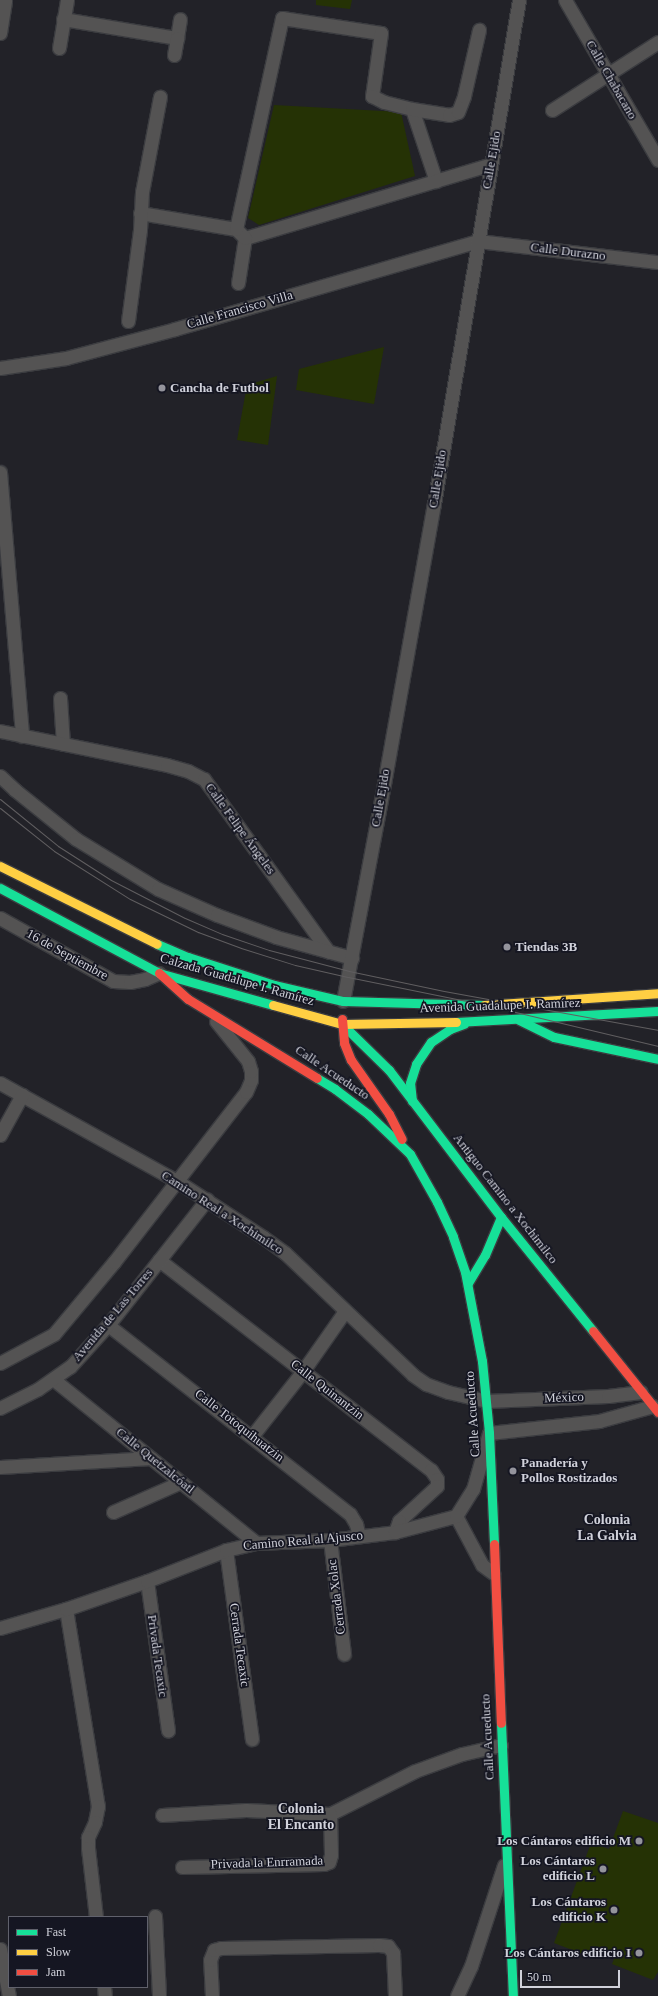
<!DOCTYPE html>
<html>
<head>
<meta charset="utf-8">
<style>
  body { margin:0 }
  #map { position:relative; width:658px; height:1996px; overflow:hidden; background:#222228; font-family:"Times New Roman",serif }
  div>[style] { position:absolute }
  .green>* { inset:0; background:#253205 }
  .roads { filter:drop-shadow(1px 0 #3b3c40) drop-shadow(-1px 0 #3b3c40) drop-shadow(0 1px #3b3c40) drop-shadow(0 -1px #3b3c40) }
  .street>* { height:13px; margin:-6.5px; padding:0 6.5px; transform-origin:6.5px; border-radius:6.5px; background:#545353 }
  .fast>* { height:9px; margin:-4.5px; padding:0 4.5px; transform-origin:4.5px; border-radius:4.5px; background:#16e098 }
  .slow>* { height:9px; margin:-4.5px; padding:0 4.5px; transform-origin:4.5px; border-radius:4.5px; background:#ffcf43 }
  .jam>* { height:9px; margin:-4.5px; padding:0 4.5px; transform-origin:4.5px; border-radius:4.5px; background:#f24e42 }
  .tram>* { height:1px; margin:-0.5px; padding:0 0.5px; transform-origin:0.5px; border-radius:0.5px; background:#605e60 }
  .dots>* { width:11px; height:11px; translate:-50% -50%; box-sizing:border-box; border:2px solid #151622; border-radius:50% }
  span { translate:-50% -50%; white-space:nowrap; text-align:center; line-height:1.15; -webkit-text-stroke:3.5px #151622; paint-order:stroke }
  .street-label { font-size:13px; color:#d1d2db }
  .poi-label { font-size:13px; color:#d1d2db; font-weight:700 }
  .left { translate:0 -50%; text-align:left }
  .right { translate:-100% -50%; text-align:right }
  .neighbourhood-label { font-size:14px; color:#d1d2db; font-weight:700 }
  .legend { position:absolute; left:8px; top:1916px; width:140px; height:72px; box-sizing:border-box; background:#151622; border:1px solid #60616c; margin:0; padding:5px 7px; list-style:none; font-size:12px; color:#d1d2db }
  .legend li { display:flex; align-items:center; gap:8px; height:20px }
  .legend b { width:20px; border:1px solid #60616c }
  .scale { position:absolute; left:520px; top:1970px; width:100px; height:18px; box-sizing:border-box; border:2px solid #d1d2db; border-top:0; padding-left:5px; font-size:12px; line-height:14px; white-space:nowrap; color:#d1d2db; -webkit-text-stroke:3px #151622; paint-order:stroke }
</style>
</head>
<body>
<div id="map">
  <div class="green">
    <div style="clip-path:polygon(316px 0,352px 0,350px 9px,316px 5px)"></div>
    <div style="clip-path:polygon(274px 105px,401px 112px,415px 176px,259px 225px,248px 218px)"></div>
    <div style="clip-path:polygon(384px 347px,374px 404px,296px 390px,299px 369px)"></div>
    <div style="clip-path:polygon(277px 376px,268px 445px,237px 440px,247px 385px)"></div>
    <div style="clip-path:polygon(623px 1811px,658px 1823px,658px 1972px,653px 1980px,612px 1964px,616px 1954px,598px 1947px,593px 1958px,554px 1943px,591px 1843px,609px 1849px)"></div>
  </div>
  <div class="roads">
    <div class="street">
      <div style="left:565px;top:0;width:185px;rotate:59.8deg"></div>
      <div style="left:63px;top:19px;width:116px;rotate:9.5deg"></div>
      <div style="left:177px;top:38px;width:19px;rotate:-81deg"></div>
      <div style="left:0;top:33px;width:33px;rotate:-81deg"></div>
      <div style="left:59px;top:48px;width:49px;rotate:-80.5deg"></div>
      <div style="left:174px;top:55px;width:17px;rotate:-80deg"></div>
      <div style="left:412px;top:109px;width:76px;rotate:71.6deg"></div>
      <div style="left:552px;top:110px;width:126px;rotate:-32.7deg"></div>
      <div style="left:140px;top:213px;width:97px;rotate:9.5deg"></div>
      <div style="left:245px;top:238px;width:257px;rotate:-16.7deg"></div>
      <div style="left:238px;top:283px;width:46px;rotate:-81.2deg"></div>
      <div style="left:245px;top:238px;width:13px;rotate:-135deg"></div>
      <div style="left:236px;top:229px;width:216px;rotate:-77.7deg"></div>
      <div style="left:282px;top:18px;width:100px;rotate:8.6deg"></div>
      <div style="left:381px;top:33px;width:64px;rotate:98.1deg"></div>
      <div style="left:372px;top:96px;width:13px;rotate:27deg"></div>
      <div style="left:384px;top:102px;width:29px;rotate:14deg"></div>
      <div style="left:412px;top:109px;width:37px;rotate:9deg"></div>
      <div style="left:449px;top:115px;width:9px;rotate:-18deg"></div>
      <div style="left:458px;top:112px;width:17px;rotate:-69deg"></div>
      <div style="left:464px;top:96px;width:68px;rotate:-77.2deg"></div>
      <div style="left:128px;top:321px;width:92px;rotate:-82.5deg"></div>
      <div style="left:140px;top:230px;width:38px;rotate:-87deg"></div>
      <div style="left:142px;top:192px;width:97px;rotate:-79.3deg"></div>
      <div style="left:0;top:368px;width:67px;rotate:-8.6deg"></div>
      <div style="left:66px;top:358px;width:113px;rotate:-14.9deg"></div>
      <div style="left:175px;top:329px;width:316px;rotate:-16.2deg"></div>
      <div style="left:478px;top:241px;width:181px;rotate:6.7deg"></div>
      <div style="left:0;top:472px;width:265px;rotate:85.2deg"></div>
      <div style="left:60px;top:698px;width:46px;rotate:86.3deg"></div>
      <div style="left:0;top:731px;width:170px;rotate:11.5deg"></div>
      <div style="left:167px;top:765px;width:22px;rotate:16deg"></div>
      <div style="left:188px;top:771px;width:18px;rotate:27deg"></div>
      <div style="left:204px;top:779px;width:213px;rotate:54.2deg"></div>
      <div style="left:0;top:776px;width:21px;rotate:43deg"></div>
      <div style="left:15px;top:790px;width:78px;rotate:38.8deg"></div>
      <div style="left:76px;top:839px;width:96px;rotate:31.4deg"></div>
      <div style="left:158px;top:889px;width:64px;rotate:23.8deg"></div>
      <div style="left:217px;top:915px;width:63px;rotate:20.4deg"></div>
      <div style="left:276px;top:937px;width:79px;rotate:15.4deg"></div>
      <div style="left:0;top:918px;width:129px;rotate:29.1deg"></div>
      <div style="left:113px;top:981px;width:17px;rotate:3deg"></div>
      <div style="left:130px;top:982px;width:15px;rotate:-11deg"></div>
      <div style="left:145px;top:979px;width:15px;rotate:-23deg"></div>
      <div style="left:343px;top:1001px;width:221px;rotate:-79.3deg"></div>
      <div style="left:384px;top:784px;width:284px;rotate:-79.9deg"></div>
      <div style="left:434px;top:504px;width:511px;rotate:-80.43deg"></div>
      <div style="left:0;top:1083px;width:202px;rotate:29deg"></div>
      <div style="left:177px;top:1181px;width:103px;rotate:33.1deg"></div>
      <div style="left:263px;top:1237px;width:27px;rotate:36deg"></div>
      <div style="left:285px;top:1253px;width:177px;rotate:43.6deg"></div>
      <div style="left:413px;top:1375px;width:16px;rotate:35deg"></div>
      <div style="left:426px;top:1384px;width:23px;rotate:20deg"></div>
      <div style="left:448px;top:1392px;width:39px;rotate:13deg"></div>
      <div style="left:486px;top:1401px;width:122px;rotate:-2.3deg"></div>
      <div style="left:608px;top:1396px;width:33px;rotate:-7deg"></div>
      <div style="left:0;top:1135px;width:46px;rotate:-61.2deg"></div>
      <div style="left:159px;top:1260px;width:344px;rotate:37.7deg"></div>
      <div style="left:431px;top:1470px;width:11px;rotate:56deg"></div>
      <div style="left:437px;top:1479px;width:7px;rotate:90deg"></div>
      <div style="left:437px;top:1486px;width:52px;rotate:137.4deg"></div>
      <div style="left:399px;top:1521px;width:12px;rotate:110deg"></div>
      <div style="left:108px;top:1325px;width:307px;rotate:38deg"></div>
      <div style="left:350px;top:1514px;width:12px;rotate:59deg"></div>
      <div style="left:356px;top:1524px;width:12px;rotate:76deg"></div>
      <div style="left:0;top:1363px;width:61px;rotate:-28.2deg"></div>
      <div style="left:54px;top:1334px;width:94px;rotate:-50.2deg"></div>
      <div style="left:114px;top:1262px;width:215px;rotate:-52.2deg"></div>
      <div style="left:246px;top:1092px;width:13px;rotate:-67deg"></div>
      <div style="left:251px;top:1080px;width:9px;rotate:-90deg"></div>
      <div style="left:251px;top:1071px;width:10px;rotate:-107deg"></div>
      <div style="left:248px;top:1061px;width:51px;rotate:-128.7deg"></div>
      <div style="left:53px;top:1379px;width:261px;rotate:38.9deg"></div>
      <div style="left:0;top:1408px;width:42px;rotate:-26.6deg"></div>
      <div style="left:38px;top:1389px;width:39px;rotate:-35deg"></div>
      <div style="left:70px;top:1367px;width:57px;rotate:-47.9deg"></div>
      <div style="left:108px;top:1325px;width:160px;rotate:-51.8deg"></div>
      <div style="left:252px;top:1436px;width:83px;rotate:-51.9deg"></div>
      <div style="left:303px;top:1371px;width:73px;rotate:-55deg"></div>
      <div style="left:0;top:1467px;width:151px;rotate:-3.4deg"></div>
      <div style="left:113px;top:1512px;width:74px;rotate:-23.8deg"></div>
      <div style="left:456px;top:1516px;width:55px;rotate:62deg"></div>
      <div style="left:482px;top:1565px;width:14px;rotate:36deg"></div>
      <div style="left:330px;top:1540px;width:115px;rotate:83deg"></div>
      <div style="left:226px;top:1550px;width:191px;rotate:82.2deg"></div>
      <div style="left:147px;top:1581px;width:151px;rotate:82deg"></div>
      <div style="left:66px;top:1609px;width:200px;rotate:80.8deg"></div>
      <div style="left:98px;top:1806px;width:16px;rotate:101deg"></div>
      <div style="left:95px;top:1822px;width:17px;rotate:115deg"></div>
      <div style="left:88px;top:1837px;width:11px;rotate:90deg"></div>
      <div style="left:88px;top:1848px;width:69px;rotate:83.4deg"></div>
      <div style="left:0;top:1628px;width:69px;rotate:-16.1deg"></div>
      <div style="left:66px;top:1609px;width:86px;rotate:-19.1deg"></div>
      <div style="left:147px;top:1581px;width:85px;rotate:-21.4deg"></div>
      <div style="left:226px;top:1550px;width:31px;rotate:-13deg"></div>
      <div style="left:256px;top:1543px;width:74px;rotate:-2.3deg"></div>
      <div style="left:330px;top:1540px;width:65px;rotate:-7deg"></div>
      <div style="left:395px;top:1532px;width:63px;rotate:-14.7deg"></div>
      <div style="left:456px;top:1516px;width:32px;rotate:-58deg"></div>
      <div style="left:473px;top:1489px;width:58px;rotate:-74.1deg"></div>
      <div style="left:489px;top:1433px;width:111px;rotate:-6.2deg"></div>
      <div style="left:599px;top:1421px;width:56px;rotate:-15.5deg"></div>
      <div style="left:162px;top:1815px;width:84px;rotate:-3.4deg"></div>
      <div style="left:246px;top:1810px;width:84px;rotate:2.7deg"></div>
      <div style="left:330px;top:1814px;width:95px;rotate:-26.8deg"></div>
      <div style="left:415px;top:1771px;width:50px;rotate:-19.9deg"></div>
      <div style="left:462px;top:1754px;width:40px;rotate:-13deg"></div>
      <div style="left:182px;top:1867px;width:142px;rotate:-1.2deg"></div>
      <div style="left:324px;top:1864px;width:5px;rotate:-22deg"></div>
      <div style="left:329px;top:1862px;width:7px;rotate:-74deg"></div>
      <div style="left:331px;top:1855px;width:41px;rotate:-91.4deg"></div>
      <div style="left:155px;top:1916px;width:80px;rotate:87.1deg"></div>
      <div style="left:0;top:1949px;width:48px;rotate:79.2deg"></div>
      <div style="left:104px;top:1987px;width:9px;rotate:84deg"></div>
      <div style="left:212px;top:1996px;width:36px;rotate:-93deg"></div>
      <div style="left:210px;top:1960px;width:11px;rotate:-68deg"></div>
      <div style="left:214px;top:1950px;width:7px;rotate:-16deg"></div>
      <div style="left:221px;top:1948px;width:158px;rotate:-1.1deg"></div>
      <div style="left:379px;top:1945px;width:9px;rotate:6deg"></div>
      <div style="left:388px;top:1946px;width:9px;rotate:54deg"></div>
      <div style="left:393px;top:1953px;width:43px;rotate:87.3deg"></div>
      <div style="left:457px;top:1996px;width:33px;rotate:-65deg"></div>
      <div style="left:471px;top:1966px;width:106px;rotate:-71.9deg"></div>
    </div>
    <div class="fast">
      <div style="left:0;top:888px;width:180px;rotate:28.1deg"></div>
      <div style="left:159px;top:973px;width:118px;rotate:15.7deg"></div>
      <div style="left:157px;top:944px;width:34px;rotate:23deg"></div>
      <div style="left:188px;top:957px;width:90px;rotate:18deg"></div>
      <div style="left:274px;top:985px;width:71px;rotate:13.1deg"></div>
      <div style="left:343px;top:1001px;width:141px;rotate:1.6deg"></div>
      <div style="left:519px;top:1020px;width:39px;rotate:26deg"></div>
      <div style="left:554px;top:1037px;width:106px;rotate:11.9deg"></div>
      <div style="left:456px;top:1022px;width:202px;rotate:-3.1deg"></div>
      <div style="left:342px;top:1024px;width:66px;rotate:44.4deg"></div>
      <div style="left:389px;top:1070px;width:185px;rotate:52.7deg"></div>
      <div style="left:501px;top:1217px;width:146px;rotate:51.1deg"></div>
      <div style="left:317px;top:1078px;width:21px;rotate:31deg"></div>
      <div style="left:335px;top:1089px;width:41px;rotate:37.1deg"></div>
      <div style="left:368px;top:1114px;width:58px;rotate:43.6deg"></div>
      <div style="left:410px;top:1154px;width:55px;rotate:60.6deg"></div>
      <div style="left:437px;top:1202px;width:38px;rotate:65deg"></div>
      <div style="left:453px;top:1237px;width:37px;rotate:71deg"></div>
      <div style="left:465px;top:1272px;width:91px;rotate:79.2deg"></div>
      <div style="left:482px;top:1361px;width:72px;rotate:84.4deg"></div>
      <div style="left:489px;top:1433px;width:111px;rotate:87.4deg"></div>
      <div style="left:412px;top:1101px;width:18px;rotate:-96deg"></div>
      <div style="left:410px;top:1083px;width:20px;rotate:-72deg"></div>
      <div style="left:416px;top:1064px;width:27px;rotate:-56deg"></div>
      <div style="left:431px;top:1042px;width:23px;rotate:-34deg"></div>
      <div style="left:450px;top:1029px;width:15px;rotate:-20deg"></div>
      <div style="left:468px;top:1283px;width:33px;rotate:-59deg"></div>
      <div style="left:485px;top:1255px;width:41px;rotate:-67.2deg"></div>
      <div style="left:501px;top:1723px;width:273px;rotate:87.5deg"></div>
    </div>
    <div class="slow">
      <div style="left:0;top:866px;width:175px;rotate:26.4deg"></div>
      <div style="left:273px;top:1005px;width:72px;rotate:15.4deg"></div>
      <div style="left:342px;top:1024px;width:114px;rotate:-1deg"></div>
      <div style="left:484px;top:1005px;width:174px;rotate:-3.9deg"></div>
    </div>
    <div class="jam">
      <div style="left:159px;top:973px;width:39px;rotate:42deg"></div>
      <div style="left:188px;top:999px;width:151px;rotate:31.5deg"></div>
      <div style="left:342px;top:1019px;width:24px;rotate:85deg"></div>
      <div style="left:344px;top:1043px;width:18px;rotate:68deg"></div>
      <div style="left:351px;top:1060px;width:66px;rotate:54.9deg"></div>
      <div style="left:389px;top:1114px;width:28px;rotate:63deg"></div>
      <div style="left:593px;top:1331px;width:104px;rotate:51.3deg"></div>
      <div style="left:494px;top:1544px;width:179px;rotate:87.8deg"></div>
    </div>
  </div>
  <div class="tram">
    <div style="left:0;top:799px;width:75px;rotate:39deg"></div>
    <div style="left:58px;top:846px;width:63px;rotate:32.7deg"></div>
    <div style="left:111px;top:880px;width:83px;rotate:27.2deg"></div>
    <div style="left:185px;top:918px;width:40px;rotate:23.4deg"></div>
    <div style="left:222px;top:934px;width:50px;rotate:18.8deg"></div>
    <div style="left:269px;top:950px;width:83px;rotate:14.7deg"></div>
    <div style="left:349px;top:971px;width:97px;rotate:11.9deg"></div>
    <div style="left:444px;top:991px;width:218px;rotate:10.3deg"></div>
    <div style="left:0;top:808px;width:69px;rotate:38.5deg"></div>
    <div style="left:54px;top:851px;width:90px;rotate:32.3deg"></div>
    <div style="left:130px;top:899px;width:76px;rotate:25.9deg"></div>
    <div style="left:198px;top:932px;width:46px;rotate:20.4deg"></div>
    <div style="left:241px;top:948px;width:57px;rotate:17.5deg"></div>
    <div style="left:295px;top:965px;width:54px;rotate:12.8deg"></div>
    <div style="left:348px;top:977px;width:141px;rotate:11.5deg"></div>
    <div style="left:486px;top:1005px;width:177px;rotate:13.4deg"></div>
  </div>
  <div class="dots">
    <div style="left:162px;top:388px;background:#94949c"></div>
    <div style="left:507px;top:947px;background:#94949c"></div>
    <div style="left:513px;top:1471px;background:#94949c"></div>
    <div style="left:639px;top:1841px;background:#94949c"></div>
    <div style="left:603px;top:1869px;background:#94949c"></div>
    <div style="left:614px;top:1910px;background:#94949c"></div>
    <div style="left:639px;top:1953px;background:#94949c"></div>
  </div>
  <div class="street-label">
    <span style="left:611px;top:80px;rotate:60deg">Calle Chabacano</span>
    <span style="left:492px;top:160px;rotate:-80deg">Calle Ejido</span>
    <span style="left:568px;top:252px;rotate:7deg">Calle Durazno</span>
    <span style="left:240px;top:310px;rotate:-16deg">Calle Francisco Villa</span>
    <span style="left:438px;top:479px;rotate:-81deg">Calle Ejido</span>
    <span style="left:381px;top:798px;rotate:-80deg">Calle Ejido</span>
    <span style="left:240px;top:829px;rotate:54deg">Calle Felipe Ángeles</span>
    <span style="left:67px;top:955px;rotate:29deg">16 de Septiembre</span>
    <span style="left:237px;top:980px;rotate:16deg">Calzada Guadalupe I. Ramírez</span>
    <span style="left:500px;top:1006px;rotate:-2deg">Avenida Guadalupe I. Ramírez</span>
    <span style="left:332px;top:1073px;rotate:34deg">Calle Acueducto</span>
    <span style="left:505px;top:1199px;rotate:52deg">Antiguo Camino a Xochimilco</span>
    <span style="left:222px;top:1213px;rotate:33deg">Camino Real a Xochimilco</span>
    <span style="left:113px;top:1315px;rotate:-50deg">Avenida de Las Torres</span>
    <span style="left:327px;top:1390px;rotate:38deg">Calle Quinantzin</span>
    <span style="left:564px;top:1398px;rotate:-2deg">México</span>
    <span style="left:473px;top:1414px;rotate:-94deg">Calle Acueducto</span>
    <span style="left:239px;top:1426px;rotate:38deg">Calle Totoquihuatzin</span>
    <span style="left:155px;top:1461px;rotate:39deg">Calle Quetzalcóatl</span>
    <span style="left:303px;top:1541px;rotate:-5deg">Camino Real al Ajusco</span>
    <span style="left:337px;top:1597px;rotate:-97deg">Cerrada Xolac</span>
    <span style="left:239px;top:1645px;rotate:82deg">Cerrada Tecaxic</span>
    <span style="left:157px;top:1656px;rotate:82deg">Privada Tecaxic</span>
    <span style="left:488px;top:1737px;rotate:-93deg">Calle Acueducto</span>
    <span style="left:267px;top:1863px;rotate:-2deg">Privada la Enrramada</span>
  </div>
  <div class="poi-label">
    <span class="left" style="left:170px;top:388px">Cancha de Futbol</span>
    <span class="left" style="left:515px;top:947px">Tiendas 3B</span>
    <span class="left" style="left:521px;top:1471px">Panadería y<br>Pollos Rostizados</span>
    <span class="right" style="left:631px;top:1841px">Los Cántaros edificio M</span>
    <span class="right" style="left:595px;top:1869px">Los Cántaros<br>edificio L</span>
    <span class="right" style="left:606px;top:1910px">Los Cántaros<br>edificio K</span>
    <span class="right" style="left:631px;top:1953px">Los Cántaros edificio I</span>
  </div>
  <div class="neighbourhood-label">
    <span style="left:607px;top:1528px">Colonia<br>La Galvia</span>
    <span style="left:301px;top:1817px">Colonia<br>El Encanto</span>
  </div>
  <ul class="legend">
  <li><b style="height:5px;background:#16e098"></b>Fast</li>
  <li><b style="height:5px;background:#ffcf43"></b>Slow</li>
  <li><b style="height:5px;background:#f24e42"></b>Jam</li>
  </ul>
  <div class="scale">50 m</div>
</div>
</body>
</html>
